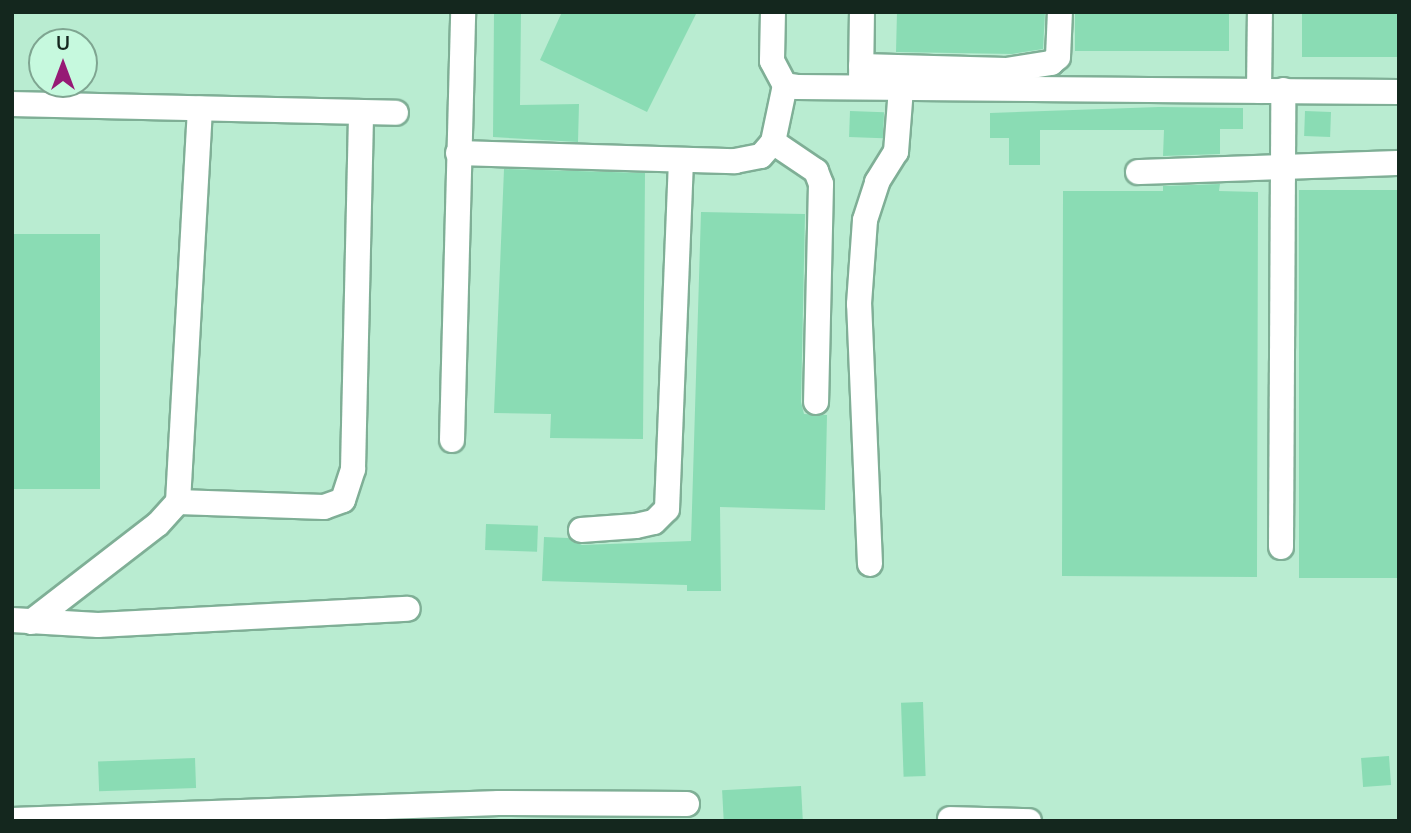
<!DOCTYPE html>
<html>
<head>
<meta charset="utf-8">
<style>
  body { margin:0 }
  #map { position:relative; width:1411px; height:833px; overflow:hidden; background:#b9ecd1; font-family:"Nunito Sans",sans-serif }
  div>[style] { position:absolute }
  .building>* { inset:0; background:#8adcb4; transform-origin:0 0 }
  .roads { filter:drop-shadow(2px 0 #7faf96) drop-shadow(-2px 0 #7faf96) drop-shadow(0 2px #7faf96) drop-shadow(0 -2px #7faf96) }
  .minor>* { height:24px; margin:-12px; padding:0 12px; transform-origin:12px; border-radius:12px; background:#fff }
  span { translate:-50% -50%; white-space:nowrap; text-align:center; line-height:1.15; -webkit-text-stroke:6px #c6f9de; paint-order:stroke }
  .frame { position:absolute; inset:0; border:14px solid #14271e; pointer-events:none }
  .north { position:absolute; left:28px; top:28px; width:70px; height:70px; box-sizing:border-box; background:#c6f9de; border:2px solid #7fa591; border-radius:50%; rotate:0deg; font-size:19px; font-weight:700; line-height:28px; text-align:center; color:#14271e }
  .north::after { content:''; display:block; margin:auto; width:24px; height:32px; background:#961a75; clip-path:polygon(50% 0,100% 100%,50% 72%,0 100%) }
</style>
</head>
<body>
<div id="map">
  <div class="building">
    <div style="clip-path:polygon(494px 12px,521px 12px,520px 105px,579px 104px,578px 142px,493px 137px)"></div>
    <div style="clip-path:polygon(562px 12px,697px 12px,647px 112px,540px 60px)"></div>
    <div style="clip-path:polygon(897px 12px,1045px 12px,1043px 49px,1012px 54px,896px 52px)"></div>
    <div style="left:1075px;top:12px;width:154px;height:39px"></div>
    <div style="left:1302px;top:12px;width:97px;height:45px"></div>
    <div style="clip-path:polygon(1159px 107px,1243px 108px,1243px 129px,1220px 129px,1220px 154px,1163px 156px,1164px 130px,1040px 130px,1040px 165px,1009px 165px,1009px 138px,990px 138px,990px 113px)"></div>
    <div style="left:850px;top:111px;width:34px;height:26px;rotate:2deg"></div>
    <div style="left:1305px;top:111px;width:26px;height:25px;rotate:2deg"></div>
    <div style="clip-path:polygon(504px 169px,645px 173px,643px 439px,550px 438px,551px 414px,494px 413px)"></div>
    <div style="clip-path:polygon(1220px 184px,1219px 191px,1258px 192px,1257px 577px,1062px 576px,1063px 191px,1163px 191px,1163px 186px)"></div>
    <div style="left:1299px;top:190px;width:100px;height:388px"></div>
    <div style="clip-path:polygon(701px 212px,805px 214px,801px 402px,804px 414px,827px 415px,825px 510px,720px 507px,721px 591px,687px 591px,687px 585px,542px 581px,544px 537px,568px 538px,582px 545px,691px 541px)"></div>
    <div style="left:12px;top:234px;width:88px;height:255px"></div>
    <div style="left:486px;top:524px;width:52px;height:26px;rotate:2deg"></div>
    <div style="left:923px;top:702px;width:74px;height:22px;rotate:88deg"></div>
    <div style="left:1389px;top:756px;width:29px;height:28px;rotate:86deg"></div>
    <div style="left:195px;top:758px;width:30px;height:97px;rotate:88deg"></div>
    <div style="left:801px;top:786px;width:35px;height:79px;rotate:87deg"></div>
  </div>
  <div class="roads">
    <div class="minor">
      <div style="left:773px;top:12px;width:49px;rotate:91.2deg"></div>
      <div style="left:772px;top:61px;width:27px;rotate:62deg"></div>
      <div style="left:785px;top:85px;width:12px;rotate:9deg"></div>
      <div style="left:797px;top:87px;width:602px;rotate:0.48deg"></div>
      <div style="left:861px;top:66px;width:145px;rotate:1.6deg"></div>
      <div style="left:1006px;top:70px;width:46px;rotate:-8.8deg"></div>
      <div style="left:1051px;top:63px;width:9px;rotate:-41deg"></div>
      <div style="left:1058px;top:57px;width:45px;rotate:-87.5deg"></div>
      <div style="left:861px;top:82px;width:70px;rotate:-89.2deg"></div>
      <div style="left:1259px;top:91px;width:79px;rotate:-89.3deg"></div>
      <div style="left:12px;top:104px;width:384px;rotate:1.3deg"></div>
      <div style="left:773px;top:142px;width:52px;rotate:34deg"></div>
      <div style="left:816px;top:171px;width:14px;rotate:69deg"></div>
      <div style="left:821px;top:184px;width:218px;rotate:91.3deg"></div>
      <div style="left:458px;top:153px;width:277px;rotate:1.7deg"></div>
      <div style="left:735px;top:161px;width:26px;rotate:-11deg"></div>
      <div style="left:761px;top:156px;width:18px;rotate:-49deg"></div>
      <div style="left:773px;top:142px;width:58px;rotate:-78.1deg"></div>
      <div style="left:1138px;top:172px;width:261px;rotate:-2deg"></div>
      <div style="left:452px;top:440px;width:428px;rotate:-88.5deg"></div>
      <div style="left:178px;top:502px;width:146px;rotate:2deg"></div>
      <div style="left:324px;top:507px;width:20px;rotate:-20deg"></div>
      <div style="left:343px;top:500px;width:33px;rotate:-72deg"></div>
      <div style="left:353px;top:469px;width:357px;rotate:-88.7deg"></div>
      <div style="left:581px;top:530px;width:55px;rotate:-4.2deg"></div>
      <div style="left:636px;top:526px;width:18px;rotate:-13deg"></div>
      <div style="left:654px;top:522px;width:18px;rotate:-45deg"></div>
      <div style="left:667px;top:509px;width:349px;rotate:-87.7deg"></div>
      <div style="left:1281px;top:547px;width:457px;rotate:-89.7deg"></div>
      <div style="left:870px;top:564px;width:260px;rotate:-92.4deg"></div>
      <div style="left:859px;top:304px;width:84px;rotate:-85.9deg"></div>
      <div style="left:865px;top:220px;width:40px;rotate:-72deg"></div>
      <div style="left:877px;top:182px;width:36px;rotate:-58deg"></div>
      <div style="left:896px;top:152px;width:64px;rotate:-85.5deg"></div>
      <div style="left:12px;top:620px;width:86px;rotate:3.3deg"></div>
      <div style="left:98px;top:625px;width:310px;rotate:-3deg"></div>
      <div style="left:31px;top:622px;width:160px;rotate:-37.7deg"></div>
      <div style="left:158px;top:524px;width:30px;rotate:-48deg"></div>
      <div style="left:178px;top:502px;width:394px;rotate:-86.8deg"></div>
      <div style="left:950px;top:819px;width:79px;rotate:1.5deg"></div>
      <div style="left:12px;top:820px;width:487px;rotate:-2deg"></div>
      <div style="left:499px;top:803px;width:188px;rotate:0.3deg"></div>
    </div>
  </div>
  <div class="frame"></div>
  <div class="north">U</div>
</div>
</body>
</html>
